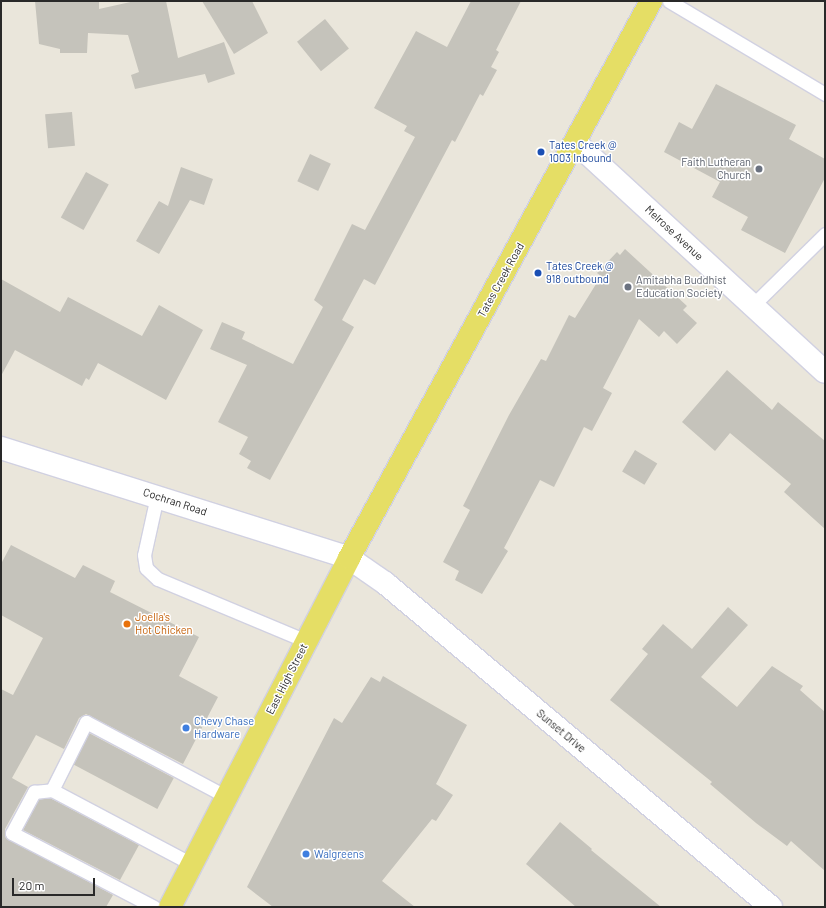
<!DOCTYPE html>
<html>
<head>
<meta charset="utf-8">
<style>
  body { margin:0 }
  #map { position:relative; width:826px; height:908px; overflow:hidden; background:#eae6db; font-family:Barlow,sans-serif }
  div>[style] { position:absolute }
  .building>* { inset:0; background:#c5c3bb; transform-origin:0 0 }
  .roads { filter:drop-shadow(1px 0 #d1d1e1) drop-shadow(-1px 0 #d1d1e1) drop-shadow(0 1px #d1d1e1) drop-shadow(0 -1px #d1d1e1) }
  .lane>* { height:13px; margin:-6.5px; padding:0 6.5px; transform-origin:6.5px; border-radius:6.5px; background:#fff }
  .street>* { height:22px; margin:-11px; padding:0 11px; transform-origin:11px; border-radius:11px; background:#fff }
  .primary>* { height:22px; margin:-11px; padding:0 11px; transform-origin:11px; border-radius:11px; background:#e5de65 }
  .dots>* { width:11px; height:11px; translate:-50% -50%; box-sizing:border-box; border:2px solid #fff; border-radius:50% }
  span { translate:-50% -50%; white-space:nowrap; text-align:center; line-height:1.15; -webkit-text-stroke:3px #fff; paint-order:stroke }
  .transit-label { font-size:11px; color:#164399 }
  .left { translate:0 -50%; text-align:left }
  .worship-label { font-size:11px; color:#5b616d }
  .right { translate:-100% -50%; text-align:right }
  .street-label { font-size:11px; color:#292929 }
  .food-label { font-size:11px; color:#c56008 }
  .shop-label { font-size:11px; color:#366cbe }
  .frame { position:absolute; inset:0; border:2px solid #292929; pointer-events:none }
  .scale { position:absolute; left:12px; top:878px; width:83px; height:18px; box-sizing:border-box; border:2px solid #292929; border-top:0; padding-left:5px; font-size:12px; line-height:14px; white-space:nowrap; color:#292929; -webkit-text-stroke:3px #fff; paint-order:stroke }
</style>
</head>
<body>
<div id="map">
  <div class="building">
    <div style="clip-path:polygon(35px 1px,99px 1px,99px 9px,135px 1px,166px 1px,178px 58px,224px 42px,235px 74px,208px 83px,205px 74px,135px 89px,131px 75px,139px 72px,128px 35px,88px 33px,87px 53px,60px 53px,60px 49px,39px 44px)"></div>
    <div style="clip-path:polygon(202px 1px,252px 1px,268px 33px,234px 54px)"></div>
    <div style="clip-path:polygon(471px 1px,521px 1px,496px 50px,499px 52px,491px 67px,497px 70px,483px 96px,480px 94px,455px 142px,452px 140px,375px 285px,364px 279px,342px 320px,354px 327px,270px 480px,247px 468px,251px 461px,239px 454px,248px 437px,218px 422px,247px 365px,210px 349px,222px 322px,245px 332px,242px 339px,293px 364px,323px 307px,314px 300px,352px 224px,365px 230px,415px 137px,404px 131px,407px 126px,374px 108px,416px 31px,447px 47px)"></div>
    <div style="left:325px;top:19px;width:38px;height:36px;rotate:51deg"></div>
    <div style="clip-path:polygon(716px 84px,796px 125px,789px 139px,825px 159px,825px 178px,785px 253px,741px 230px,748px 217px,712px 197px,720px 182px,664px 152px,679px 122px,692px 129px)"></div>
    <div style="left:72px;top:112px;width:34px;height:27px;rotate:85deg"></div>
    <div style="left:310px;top:154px;width:23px;height:30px;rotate:25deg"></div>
    <div style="clip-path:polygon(181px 167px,213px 179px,204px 205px,190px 200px,159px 254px,136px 241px,159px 201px,168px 206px)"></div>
    <div style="left:86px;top:172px;width:26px;height:52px;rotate:29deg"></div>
    <div style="clip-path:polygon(625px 249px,687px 306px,683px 310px,697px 323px,677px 344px,664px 331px,659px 337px,639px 319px,603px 388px,612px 393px,592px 431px,584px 427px,554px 487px,540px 480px,504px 548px,508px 551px,482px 594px,455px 580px,459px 571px,443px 562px,470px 510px,463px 506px,509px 415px,541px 359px,546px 361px,569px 315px,575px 318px,601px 276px,597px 273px,617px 252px,620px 255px)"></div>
    <div style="clip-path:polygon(1px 279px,60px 312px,68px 297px,142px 336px,159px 305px,203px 330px,166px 400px,98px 363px,89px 380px,86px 378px,82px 386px,15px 350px,1px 376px)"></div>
    <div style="clip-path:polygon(727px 370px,772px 410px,778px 402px,825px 441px,825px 529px,784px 492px,791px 484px,730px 433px,715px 451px,682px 422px)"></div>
    <div style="left:635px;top:450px;width:26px;height:25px;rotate:31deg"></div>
    <div style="clip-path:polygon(11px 545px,75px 578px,83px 565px,115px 581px,110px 592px,199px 637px,179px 676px,218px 697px,183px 764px,86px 714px,79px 718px,64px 749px,36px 735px,12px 778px,28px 787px,5px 829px,5px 837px,113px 895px,106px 907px,1px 907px,1px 689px,13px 695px,43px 638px,1px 615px,1px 564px)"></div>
    <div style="clip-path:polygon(728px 607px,748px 625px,701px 677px,737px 707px,772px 666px,803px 686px,800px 690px,825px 712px,825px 871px,791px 841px,787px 846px,756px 823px,710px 784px,712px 782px,610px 700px,648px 654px,642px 649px,663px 624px,692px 649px)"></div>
    <div style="clip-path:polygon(383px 676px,467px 725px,436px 784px,453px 795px,436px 821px,432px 819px,382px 881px,415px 907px,273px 907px,247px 887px,334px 718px,342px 723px,371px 677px,380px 682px)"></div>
    <div style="left:89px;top:733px;width:96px;height:35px;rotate:28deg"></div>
    <div style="clip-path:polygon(50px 798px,139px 845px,120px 880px,23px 830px,39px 799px)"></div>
    <div style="clip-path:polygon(560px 822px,592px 849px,591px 850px,661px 907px,576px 907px,526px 864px)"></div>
  </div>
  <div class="roads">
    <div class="lane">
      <div style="left:669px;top:1px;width:182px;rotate:30.8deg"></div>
      <div style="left:753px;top:305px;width:101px;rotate:-44.6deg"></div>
      <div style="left:157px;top:496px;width:60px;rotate:102.4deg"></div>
      <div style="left:144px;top:555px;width:13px;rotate:81deg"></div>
      <div style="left:146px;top:568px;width:16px;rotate:43deg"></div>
      <div style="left:158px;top:579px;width:160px;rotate:22.7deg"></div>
      <div style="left:52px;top:790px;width:158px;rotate:27.9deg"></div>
      <div style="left:154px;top:907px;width:160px;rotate:-152.5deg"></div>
      <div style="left:12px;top:833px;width:47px;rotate:-61.8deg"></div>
      <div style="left:34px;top:792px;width:18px;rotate:-6deg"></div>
      <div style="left:52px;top:790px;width:76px;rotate:-63.4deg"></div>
      <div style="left:86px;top:722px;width:160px;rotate:28deg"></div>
    </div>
    <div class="street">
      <div style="left:576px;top:143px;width:338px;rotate:42.6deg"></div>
      <div style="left:1px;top:448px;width:365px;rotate:17.5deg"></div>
      <div style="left:349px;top:558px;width:44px;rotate:34.8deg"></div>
      <div style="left:385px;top:583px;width:504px;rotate:40.01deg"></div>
    </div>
    <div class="primary">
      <div style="left:170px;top:907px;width:392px;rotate:-62.8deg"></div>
      <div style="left:349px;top:558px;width:634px;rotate:-61.53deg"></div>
    </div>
  </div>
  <div class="dots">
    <div style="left:541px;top:152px;background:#1a4fb4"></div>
    <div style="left:759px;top:169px;background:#6b7280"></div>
    <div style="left:538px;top:273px;background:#1a4fb4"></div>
    <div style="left:628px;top:287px;background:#6b7280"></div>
    <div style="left:127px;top:624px;background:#e8710a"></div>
    <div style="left:186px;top:728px;background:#3f7fe0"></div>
    <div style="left:306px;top:854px;background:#3f7fe0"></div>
  </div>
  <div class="transit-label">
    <span class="left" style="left:549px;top:152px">Tates Creek @<br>1003 Inbound</span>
    <span class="left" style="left:546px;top:273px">Tates Creek @<br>918 outbound</span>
  </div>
  <div class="worship-label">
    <span class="right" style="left:751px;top:169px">Faith Lutheran<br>Church</span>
    <span class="left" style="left:636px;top:287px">Amitabha Buddhist<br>Education Society</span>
  </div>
  <div class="street-label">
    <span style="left:674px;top:233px;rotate:43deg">Melrose Avenue</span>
    <span style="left:501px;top:280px;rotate:-61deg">Tates Creek Road</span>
    <span style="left:175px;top:502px;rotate:18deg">Cochran Road</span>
    <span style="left:287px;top:679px;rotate:-63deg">East High Street</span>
    <span style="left:561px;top:731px;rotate:40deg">Sunset Drive</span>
  </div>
  <div class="food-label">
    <span class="left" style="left:135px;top:624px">Joella's<br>Hot Chicken</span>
  </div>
  <div class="shop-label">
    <span class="left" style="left:194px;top:728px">Chevy Chase<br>Hardware</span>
    <span class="left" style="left:314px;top:854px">Walgreens</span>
  </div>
  <div class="frame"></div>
  <div class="scale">20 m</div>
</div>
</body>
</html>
